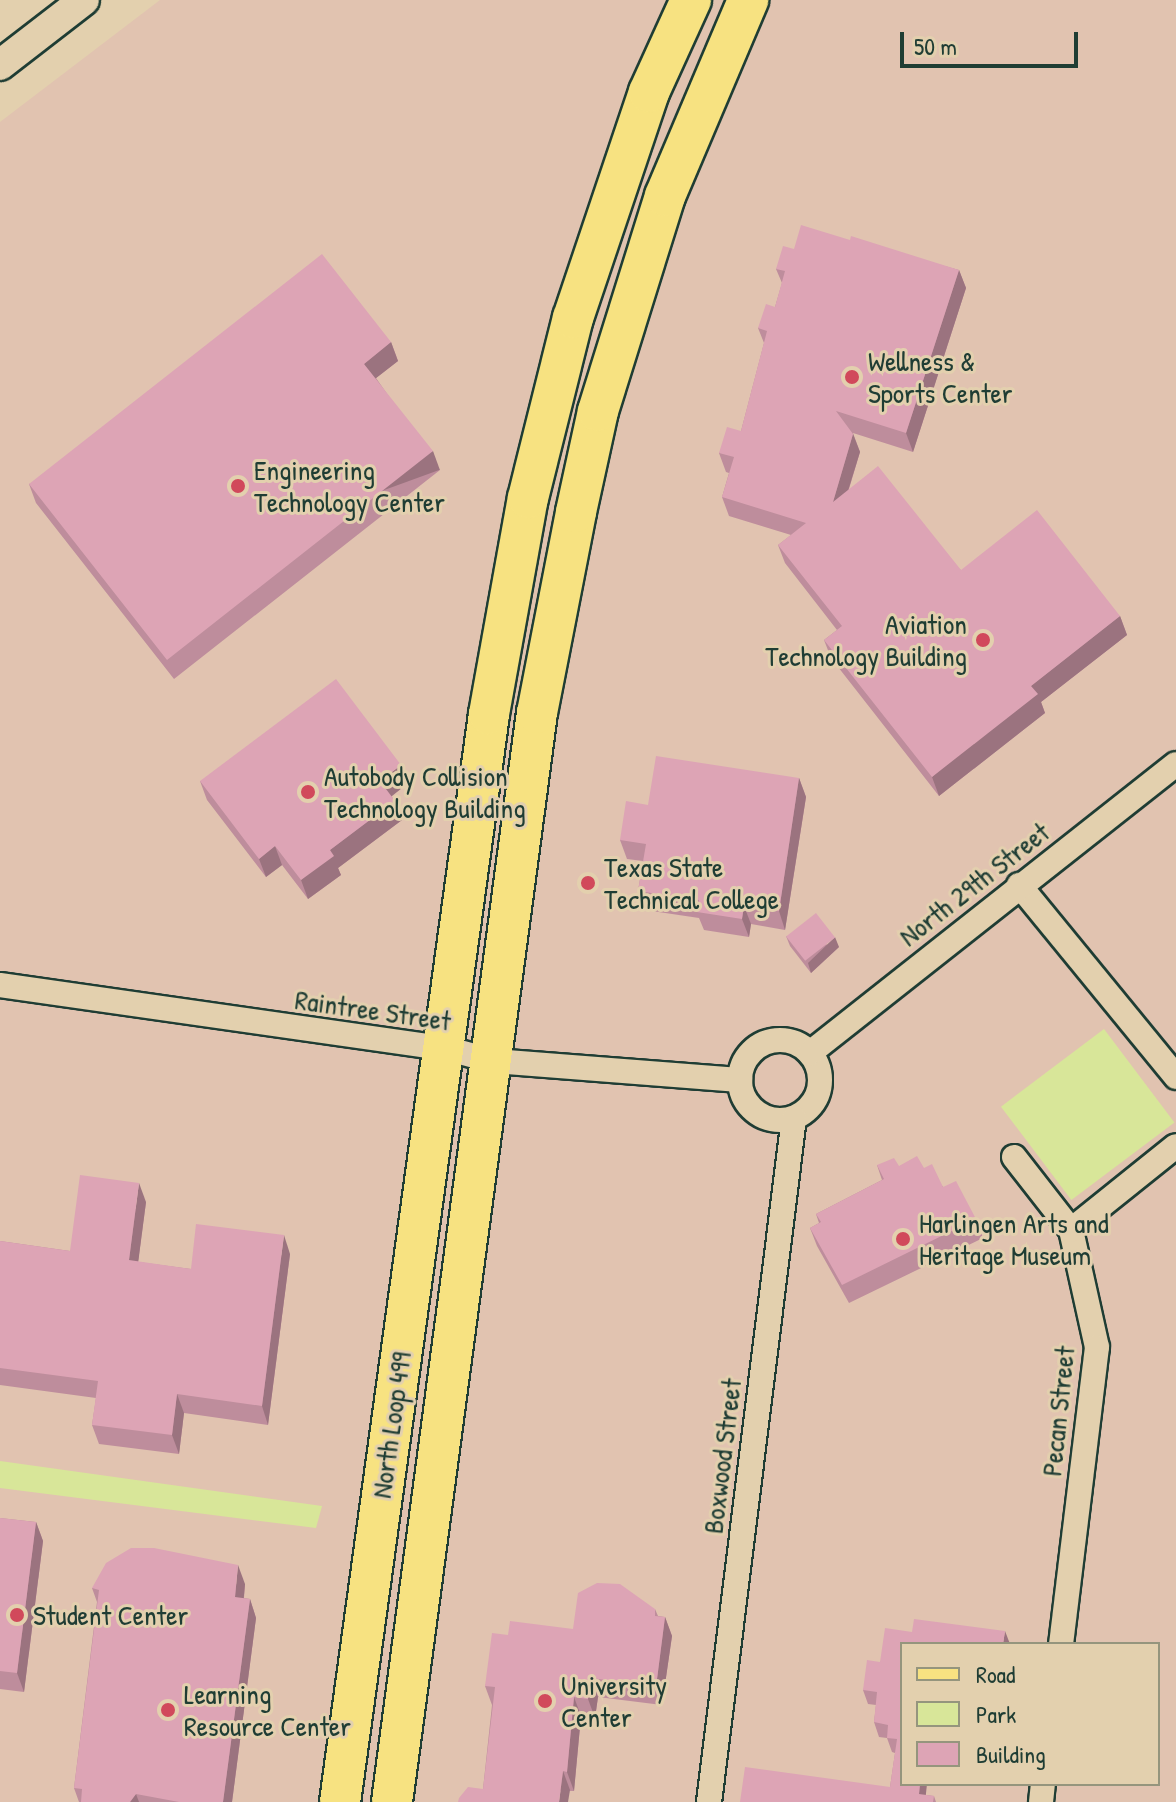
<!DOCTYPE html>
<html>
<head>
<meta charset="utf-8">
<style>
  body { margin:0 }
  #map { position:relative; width:1176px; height:1802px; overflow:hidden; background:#e3d0ae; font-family:"Patrick Hand",sans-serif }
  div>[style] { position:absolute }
  .built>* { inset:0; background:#e1c3b0 }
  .green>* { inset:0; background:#d8e699; transform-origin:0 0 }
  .roads { filter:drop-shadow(2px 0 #1f3d34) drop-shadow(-2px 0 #1f3d34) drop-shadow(0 2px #1f3d34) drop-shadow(0 -2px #1f3d34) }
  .minor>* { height:24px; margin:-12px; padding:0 12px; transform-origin:12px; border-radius:12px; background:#e3d0ae }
  .minor>.ring { margin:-12px; padding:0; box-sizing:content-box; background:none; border:24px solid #e3d0ae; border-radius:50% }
  .tertiary>* { height:30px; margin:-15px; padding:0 15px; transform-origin:15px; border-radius:15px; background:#e3d0ae }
  .primary>* { height:40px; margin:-20px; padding:0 20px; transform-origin:20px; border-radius:20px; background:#f7e281 }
  .wall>* { inset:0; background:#be8d9c }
  .shaded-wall>* { inset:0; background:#9b737f; transform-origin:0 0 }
  .building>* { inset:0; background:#dda4b5; transform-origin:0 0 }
  .dots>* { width:22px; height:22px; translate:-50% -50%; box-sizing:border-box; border:4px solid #e3d0ae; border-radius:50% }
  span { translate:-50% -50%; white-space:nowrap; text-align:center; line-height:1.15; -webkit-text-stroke:6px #e3d0ae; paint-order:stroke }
  .poi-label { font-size:28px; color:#1f3d34 }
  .left { translate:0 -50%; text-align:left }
  .right { translate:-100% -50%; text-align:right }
  .street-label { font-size:28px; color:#1f3d34 }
  .legend { position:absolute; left:900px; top:1642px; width:260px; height:144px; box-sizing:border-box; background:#e3d0ae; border:2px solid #95957d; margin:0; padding:10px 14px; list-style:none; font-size:24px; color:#1f3d34 }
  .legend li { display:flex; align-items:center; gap:16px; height:40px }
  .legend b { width:40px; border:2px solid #95957d }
  .scale { position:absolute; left:900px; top:32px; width:178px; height:36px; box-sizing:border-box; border:4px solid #1f3d34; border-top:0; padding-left:10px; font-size:24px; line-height:28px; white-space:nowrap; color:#1f3d34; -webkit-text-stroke:6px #e3d0ae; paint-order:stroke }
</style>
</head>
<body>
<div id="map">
  <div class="built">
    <div style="clip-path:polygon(evenodd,160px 0,1176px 0,1176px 1802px,0 1802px,0 122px,160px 0,902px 1644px,1158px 1644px,1158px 1784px,902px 1784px,902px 1644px)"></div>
  </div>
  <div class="green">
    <div style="left:1104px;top:1029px;width:117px;height:129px;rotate:53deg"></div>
    <div style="clip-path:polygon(0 1461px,322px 1506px,316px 1528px,0 1488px)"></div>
  </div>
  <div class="roads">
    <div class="minor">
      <div style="left:1019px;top:885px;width:248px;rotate:50.7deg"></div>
      <div style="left:0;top:985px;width:449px;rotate:8.1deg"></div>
      <div style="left:445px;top:1048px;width:50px;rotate:15.2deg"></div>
      <div style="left:493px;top:1061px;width:248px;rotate:4.4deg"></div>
      <div class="ring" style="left:740px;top:1040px;width:56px;height:56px"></div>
      <div style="left:810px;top:1053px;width:466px;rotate:-38.3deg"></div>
      <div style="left:1014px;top:1157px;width:93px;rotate:52deg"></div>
      <div style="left:1071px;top:1230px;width:120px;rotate:77.5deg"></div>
      <div style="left:1097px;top:1347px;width:299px;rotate:96.9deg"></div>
      <div style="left:1071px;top:1230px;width:134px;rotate:-38.7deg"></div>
      <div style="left:709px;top:1802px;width:689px;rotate:-82.92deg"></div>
      <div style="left:1041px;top:1802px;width:18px;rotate:-84deg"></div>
    </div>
    <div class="tertiary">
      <div style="left:0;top:65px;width:106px;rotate:-37.7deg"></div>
    </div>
    <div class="primary">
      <div style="left:340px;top:1802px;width:1098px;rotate:-82.2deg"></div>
      <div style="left:489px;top:714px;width:219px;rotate:-79.8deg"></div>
      <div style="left:528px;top:498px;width:186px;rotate:-76deg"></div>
      <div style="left:573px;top:318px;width:238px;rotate:-71.4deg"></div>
      <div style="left:649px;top:92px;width:101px;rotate:-65.5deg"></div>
      <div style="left:392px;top:1802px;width:1099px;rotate:-82.42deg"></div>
      <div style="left:537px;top:713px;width:205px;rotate:-79deg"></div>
      <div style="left:576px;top:512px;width:103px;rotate:-77.7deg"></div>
      <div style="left:598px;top:411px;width:225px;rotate:-72.7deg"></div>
      <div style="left:665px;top:196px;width:213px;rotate:-67deg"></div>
    </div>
  </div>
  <div class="wall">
    <div style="clip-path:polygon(850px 240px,959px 270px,966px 288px,913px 452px,853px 433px,860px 452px,849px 489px,961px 570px,1120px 616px,1127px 635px,1041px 702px,1045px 713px,939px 796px,831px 658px,824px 640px,837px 630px,785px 563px,778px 545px,791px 535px,729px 516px,722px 497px,729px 473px,726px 472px,719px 453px,741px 431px,764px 343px,758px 328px,775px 307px,782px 283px,776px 269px,794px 249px)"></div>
    <div style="clip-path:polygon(391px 342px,398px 361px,376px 378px,440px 470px,174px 679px,36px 503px,29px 484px)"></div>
    <div style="clip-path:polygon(799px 778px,806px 797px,785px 930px,751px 924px,749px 937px,704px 930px,699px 918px,645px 910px,638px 891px,643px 861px,627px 859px,620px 840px,648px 805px)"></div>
    <div style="clip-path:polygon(200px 781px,407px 784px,391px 796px,395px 801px,402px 820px,338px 868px,341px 875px,308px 899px,282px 865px,266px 877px,207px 800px)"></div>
    <div style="clip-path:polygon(786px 936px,839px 947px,811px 973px,790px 946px)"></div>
    <div style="clip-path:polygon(877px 1165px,924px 1168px,976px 1219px,983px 1238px,849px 1303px,817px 1246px,810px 1228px,819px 1223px,816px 1214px,882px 1180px)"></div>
    <div style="clip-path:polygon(146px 1202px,138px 1262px,191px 1269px,290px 1254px,268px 1425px,184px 1413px,179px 1454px,99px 1444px,92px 1425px,96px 1398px,0 1385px,0 1241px,70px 1251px)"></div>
    <div style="clip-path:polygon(0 1518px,36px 1522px,43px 1541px,24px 1692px,0 1689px)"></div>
    <div style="clip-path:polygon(245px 1584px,244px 1598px,250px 1599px,256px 1618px,232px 1802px,79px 1802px,74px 1788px,97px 1602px,92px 1588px)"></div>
    <div style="clip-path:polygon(655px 1609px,658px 1616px,665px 1617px,672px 1636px,662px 1705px,598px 1697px,595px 1718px,581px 1716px,574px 1791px,483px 1789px,492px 1705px,485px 1686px,508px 1635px,573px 1629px)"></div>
    <div style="clip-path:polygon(1005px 1631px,902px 1644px,926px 1795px,934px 1796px,936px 1802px,740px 1802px,890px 1787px,895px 1753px,892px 1752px,887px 1738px,879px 1737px,874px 1722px,876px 1705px,868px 1704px,863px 1690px,880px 1662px,912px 1632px)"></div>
  </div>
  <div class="shaded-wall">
    <div style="clip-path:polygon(959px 270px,966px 288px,913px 452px,906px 433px)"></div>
    <div style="clip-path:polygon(391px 342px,398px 361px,371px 382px,364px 364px)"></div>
    <div style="clip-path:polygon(853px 434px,860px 452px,839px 520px,833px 502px)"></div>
    <div style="left:433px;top:451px;width:20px;height:338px;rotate:70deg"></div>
    <div style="clip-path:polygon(1120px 616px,1127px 635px,1041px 702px,1045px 713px,939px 796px,932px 777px,1031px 686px)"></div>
    <div style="clip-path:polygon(401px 765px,407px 784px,387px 800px,380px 781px)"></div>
    <div style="clip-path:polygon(799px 778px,806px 797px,785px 930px,779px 911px)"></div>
    <div style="clip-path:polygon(395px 801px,402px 820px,338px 868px,341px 875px,308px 899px,301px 880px,330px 850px)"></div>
    <div style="clip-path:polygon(275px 846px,282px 865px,266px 877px,259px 859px)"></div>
    <div style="clip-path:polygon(744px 906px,751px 924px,749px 937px,742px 919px)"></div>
    <div style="clip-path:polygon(835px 937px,839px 947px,811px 973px,808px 963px)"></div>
    <div style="clip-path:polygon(139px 1183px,146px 1202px,136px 1279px,129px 1260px)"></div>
    <div style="clip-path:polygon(284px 1235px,290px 1254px,268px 1425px,262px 1406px)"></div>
    <div style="clip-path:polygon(177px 1394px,184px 1413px,179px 1454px,172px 1435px)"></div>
    <div style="clip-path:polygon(36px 1522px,43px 1541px,24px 1692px,17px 1673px)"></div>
    <div style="clip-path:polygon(238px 1565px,245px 1584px,242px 1616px,235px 1597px)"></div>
    <div style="clip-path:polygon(250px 1599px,256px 1618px,232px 1802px,223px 1802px)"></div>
    <div style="clip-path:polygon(665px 1617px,672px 1636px,662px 1705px,656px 1687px)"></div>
    <div style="clip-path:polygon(1005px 1631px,1010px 1644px,1003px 1644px)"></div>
    <div style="clip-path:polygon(591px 1678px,598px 1697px,595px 1718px,588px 1699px)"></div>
    <div style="clip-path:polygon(574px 1697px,581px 1716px,574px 1791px,567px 1772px)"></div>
    <div style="clip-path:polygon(563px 1771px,570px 1790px,568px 1802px,559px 1802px)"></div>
    <div style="clip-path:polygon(920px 1784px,927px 1784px,925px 1802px,919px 1794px)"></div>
    <div style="clip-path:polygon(136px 1794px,139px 1802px,130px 1802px)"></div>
  </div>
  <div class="building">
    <div style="clip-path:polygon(801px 225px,850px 240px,851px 236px,959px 270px,906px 433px,836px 411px,853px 434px,833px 502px,878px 466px,961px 570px,1037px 510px,1120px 616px,1031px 686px,1038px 694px,932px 777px,824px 640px,842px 626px,778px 545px,806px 523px,722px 497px,734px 457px,719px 453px,727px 427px,741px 431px,767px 331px,758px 328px,766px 304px,775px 307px,785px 271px,776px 269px,783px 246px,794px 249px)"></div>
    <div style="clip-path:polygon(322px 254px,391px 342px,364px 364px,433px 451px,167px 660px,29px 484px)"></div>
    <div style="clip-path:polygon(336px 679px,401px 765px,380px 781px,395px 801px,330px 850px,334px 856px,301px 880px,275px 846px,259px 859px,200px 781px)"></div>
    <div style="clip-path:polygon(656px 756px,799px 778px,779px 911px,744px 906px,742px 919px,697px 912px,699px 900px,638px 891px,646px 844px,620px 840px,626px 801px,648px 805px)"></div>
    <div style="left:816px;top:913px;width:31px;height:38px;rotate:52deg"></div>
    <div style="clip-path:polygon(917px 1156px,924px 1168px,932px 1164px,943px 1187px,956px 1181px,976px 1219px,842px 1285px,810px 1228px,821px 1222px,816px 1214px,884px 1179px,877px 1165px,894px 1158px,899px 1166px)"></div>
    <div style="clip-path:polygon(80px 1175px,139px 1183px,129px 1260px,191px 1269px,196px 1224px,284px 1235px,262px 1406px,177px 1394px,172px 1435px,92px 1425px,98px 1381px,0 1368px,0 1241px,70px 1251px)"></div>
    <div style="clip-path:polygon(0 1518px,36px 1522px,17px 1673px,0 1671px)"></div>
    <div style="clip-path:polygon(131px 1548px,154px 1548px,238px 1565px,235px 1597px,250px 1599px,223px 1802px,179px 1802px,136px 1794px,130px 1802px,81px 1802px,82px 1789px,74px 1788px,99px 1590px,92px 1588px,106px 1563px)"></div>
    <div style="clip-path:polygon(597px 1583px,620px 1584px,655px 1609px,655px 1616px,665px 1617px,656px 1687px,591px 1678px,588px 1699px,574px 1697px,567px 1772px,563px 1771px,559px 1802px,458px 1802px,459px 1798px,468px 1787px,483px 1789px,495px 1687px,485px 1686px,492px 1633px,508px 1635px,510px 1621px,573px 1629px,578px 1593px)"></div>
    <div style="clip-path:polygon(914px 1619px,1005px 1631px,1003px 1644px,902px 1644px,902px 1784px,920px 1784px,919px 1794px,934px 1796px,933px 1802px,740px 1802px,745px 1767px,890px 1787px,897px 1739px,887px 1738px,888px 1725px,874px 1722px,877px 1692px,863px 1690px,867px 1660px,880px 1662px,885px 1628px,912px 1632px)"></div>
  </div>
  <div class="dots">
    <div style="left:852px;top:377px;background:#d1495b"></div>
    <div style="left:238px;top:486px;background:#d1495b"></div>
    <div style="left:983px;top:640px;background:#d1495b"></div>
    <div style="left:308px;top:792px;background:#d1495b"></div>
    <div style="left:588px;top:883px;background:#d1495b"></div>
    <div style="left:903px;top:1239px;background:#d1495b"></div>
    <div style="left:17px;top:1615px;background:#d1495b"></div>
    <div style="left:545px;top:1701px;background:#d1495b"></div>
    <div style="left:168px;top:1710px;background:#d1495b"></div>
  </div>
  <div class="poi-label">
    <span class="left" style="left:868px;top:377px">Wellness &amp;<br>Sports Center</span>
    <span class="left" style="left:254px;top:486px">Engineering<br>Technology Center</span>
    <span class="right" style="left:967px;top:640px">Aviation<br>Technology Building</span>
    <span class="left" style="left:324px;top:792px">Autobody Collision<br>Technology Building</span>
    <span class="left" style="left:604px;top:883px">Texas State<br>Technical College</span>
    <span class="left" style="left:919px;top:1239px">Harlingen Arts and<br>Heritage Museum</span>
    <span class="left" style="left:33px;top:1615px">Student Center</span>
    <span class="left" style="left:561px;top:1701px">University<br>Center</span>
    <span class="left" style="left:184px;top:1710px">Learning<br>Resource Center</span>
  </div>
  <div class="street-label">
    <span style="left:974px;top:884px;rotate:-38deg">North 29th Street</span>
    <span style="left:373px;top:1010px;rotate:8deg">Raintree Street</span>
    <span style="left:1058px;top:1411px;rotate:-84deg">Pecan Street</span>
    <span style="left:391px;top:1425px;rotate:-82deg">North Loop 499</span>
    <span style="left:722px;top:1456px;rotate:-83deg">Boxwood Street</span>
  </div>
  <ul class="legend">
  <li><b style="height:10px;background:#f7e281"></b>Road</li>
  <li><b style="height:22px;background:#d8e699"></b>Park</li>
  <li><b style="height:22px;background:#dda4b5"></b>Building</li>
  </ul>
  <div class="scale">50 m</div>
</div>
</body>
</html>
